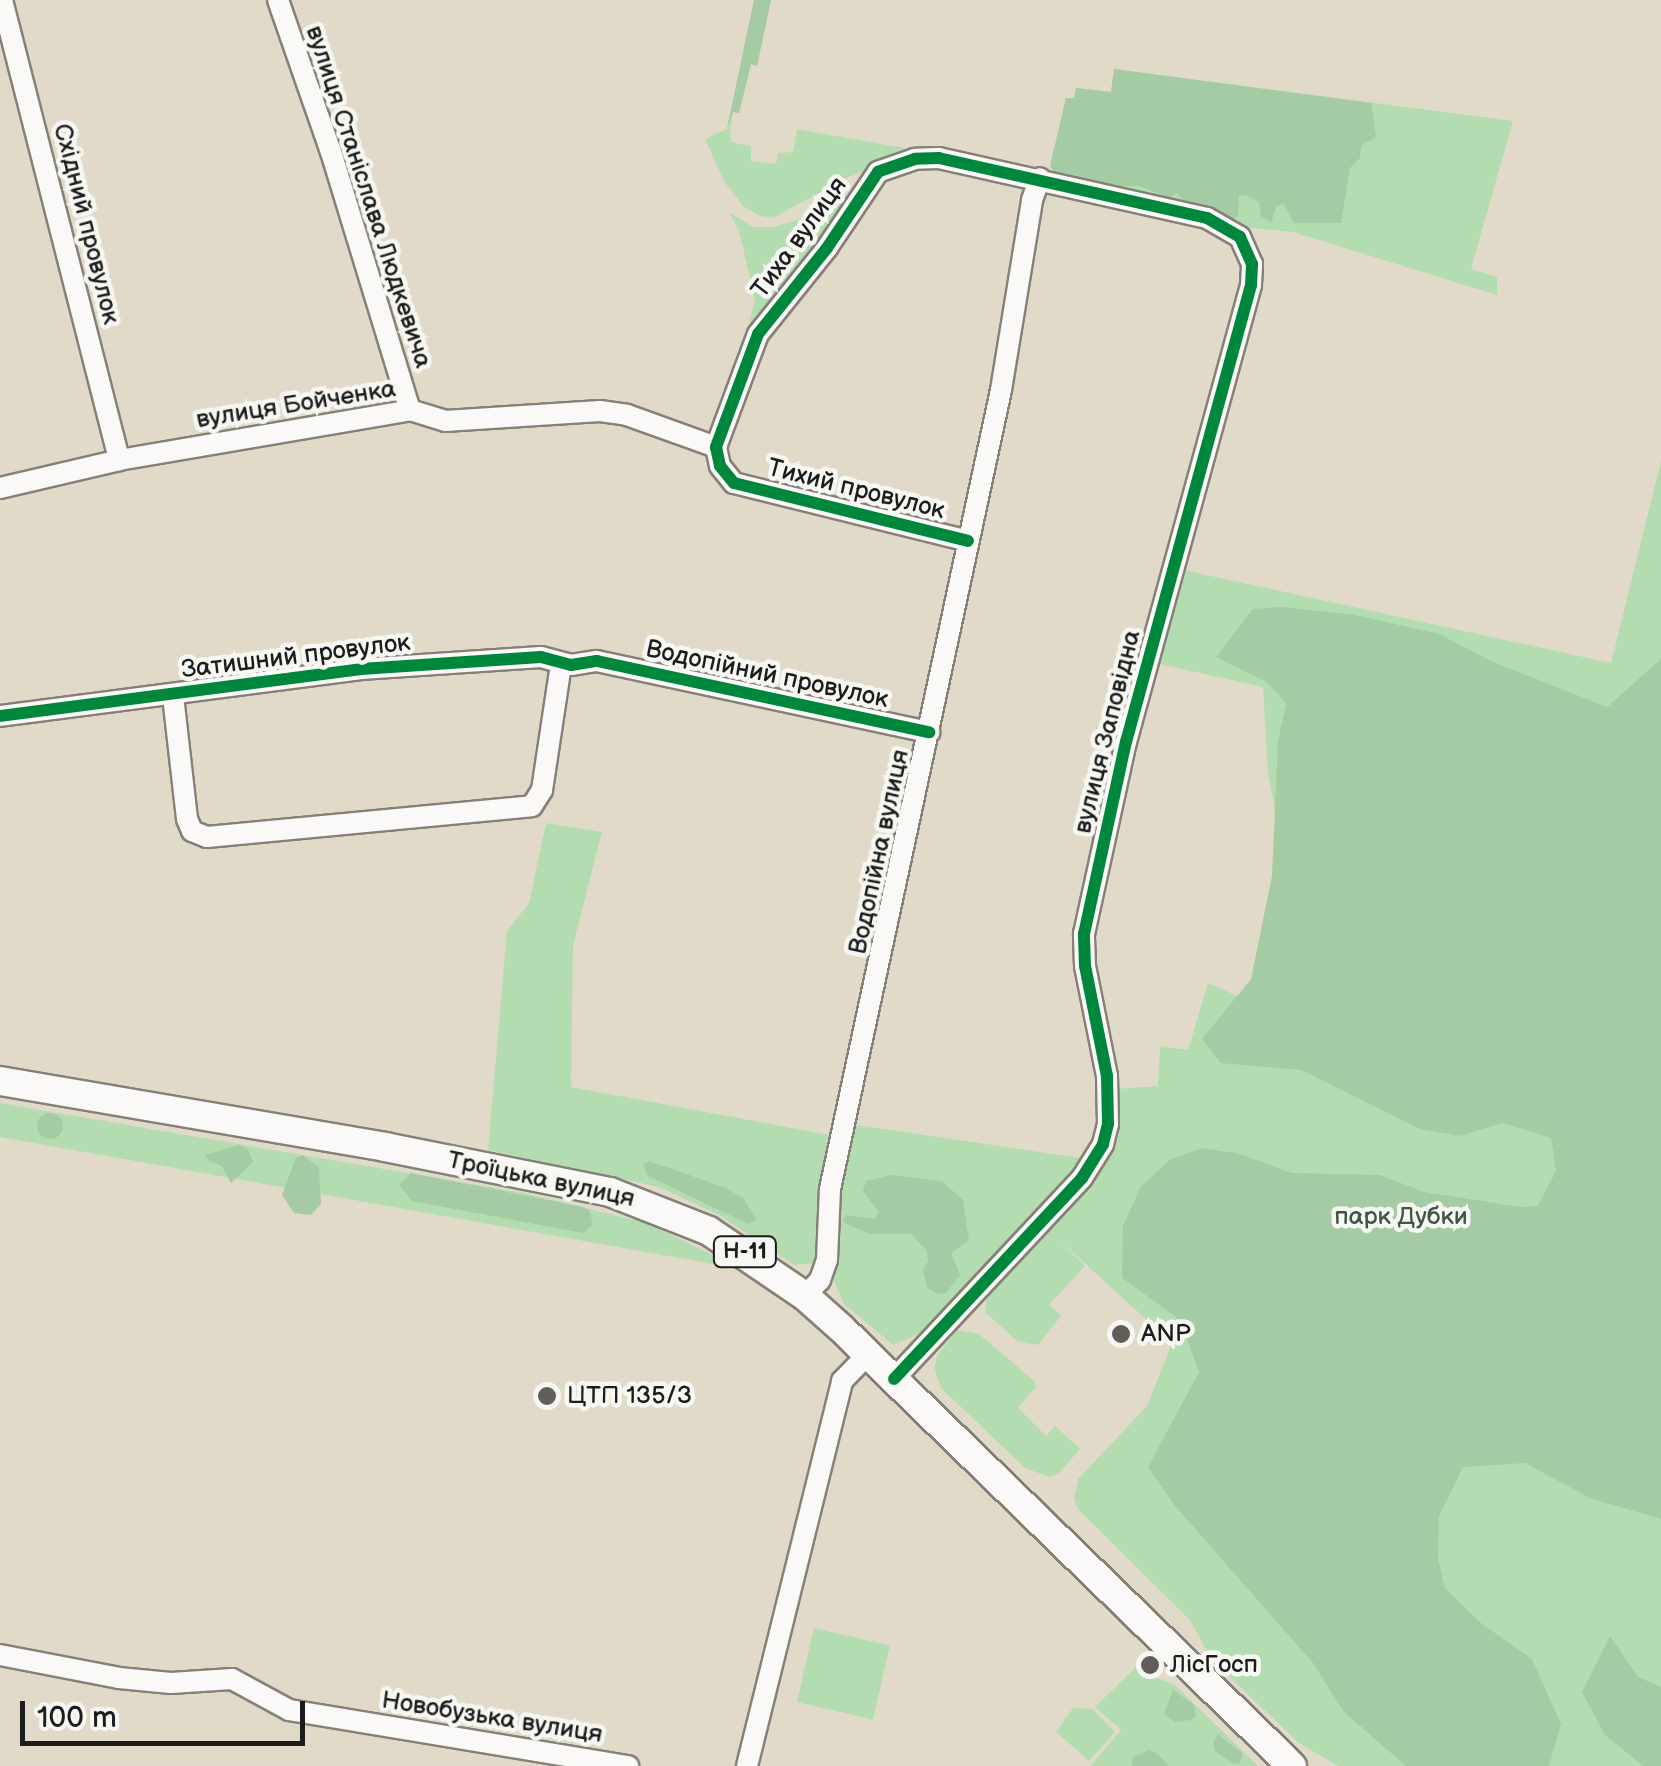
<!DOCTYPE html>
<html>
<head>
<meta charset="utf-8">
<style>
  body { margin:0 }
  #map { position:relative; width:1661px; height:1766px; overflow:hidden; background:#e2dac8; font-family:"Balsamiq Sans",sans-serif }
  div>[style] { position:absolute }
  .green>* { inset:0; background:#b3ddb1; transform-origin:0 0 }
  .forest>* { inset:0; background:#a4cba4 }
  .round { border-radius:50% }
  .roads { filter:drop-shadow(2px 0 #858178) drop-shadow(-2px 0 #858178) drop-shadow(0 2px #858178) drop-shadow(0 -2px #858178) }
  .minor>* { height:20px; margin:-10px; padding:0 10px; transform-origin:10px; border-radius:10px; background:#fbf9f7 }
  .major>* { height:28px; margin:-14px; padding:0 14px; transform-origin:14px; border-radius:14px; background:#fbf9f7 }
  .cycleway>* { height:12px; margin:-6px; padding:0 6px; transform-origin:6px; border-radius:6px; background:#00873e }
  .dots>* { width:28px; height:28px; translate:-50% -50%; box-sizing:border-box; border:5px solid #f6f6f2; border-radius:50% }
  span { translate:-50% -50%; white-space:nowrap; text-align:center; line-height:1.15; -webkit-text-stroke:9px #f6f6f2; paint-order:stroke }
  .shield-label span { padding:2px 8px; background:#f6f6f2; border:2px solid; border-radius:8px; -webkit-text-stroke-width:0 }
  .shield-label { font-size:22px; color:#1c1c1c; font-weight:700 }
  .street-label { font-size:25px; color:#1c1c1c }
  .park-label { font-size:25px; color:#3e5643 }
  .poi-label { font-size:25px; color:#1c1c1c }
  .left { translate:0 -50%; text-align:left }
  .scale { position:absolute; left:20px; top:1701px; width:285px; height:45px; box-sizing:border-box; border:5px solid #1c1c1c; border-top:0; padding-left:12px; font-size:30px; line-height:35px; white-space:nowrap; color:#1c1c1c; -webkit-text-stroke:8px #f6f6f2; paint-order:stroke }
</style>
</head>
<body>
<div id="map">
  <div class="green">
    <div style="clip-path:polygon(754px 0,771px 0,757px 66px,751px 64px,739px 113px,733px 112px,730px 129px,731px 142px,751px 146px,751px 161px,776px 164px,778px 153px,793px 152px,797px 129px,921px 151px,848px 177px,773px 218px,760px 216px,743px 206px,725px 183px,705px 139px,727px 129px)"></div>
    <div style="clip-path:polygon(1114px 69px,1513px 121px,1471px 269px,1497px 277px,1497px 295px,1293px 232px,1251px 228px,1209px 209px,1053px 171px,1050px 166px,1066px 98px,1074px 98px,1076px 88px,1111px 92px)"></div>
    <div style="clip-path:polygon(850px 193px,854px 196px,739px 368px,755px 299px,739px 231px,729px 212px,753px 227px,773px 227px,808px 217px)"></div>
    <div style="clip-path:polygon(1661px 461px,1661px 1766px,1338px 1766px,1299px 1743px,1212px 1660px,1190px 1620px,1078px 1509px,1074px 1499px,1078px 1479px,1147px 1406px,1172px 1343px,1057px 1238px,1085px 1266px,1049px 1305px,1061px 1316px,1038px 1345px,1017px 1341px,985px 1312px,987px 1299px,1102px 1165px,1111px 1146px,1114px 1089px,1158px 1086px,1160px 1046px,1188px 1050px,1208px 983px,1251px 1002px,1301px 954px,1268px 772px,1263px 687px,1155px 663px,1179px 569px,1611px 663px)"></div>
    <div style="clip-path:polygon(546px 823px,602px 832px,573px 946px,571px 1087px,835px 1136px,816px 1263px,794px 1265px,719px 1215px,659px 1187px,488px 1150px,507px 931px,529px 903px)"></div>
    <div style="clip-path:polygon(0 1103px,524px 1193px,647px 1223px,741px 1269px,0 1137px)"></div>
    <div style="clip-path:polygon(850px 1124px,1088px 1159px,919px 1334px,893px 1345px,844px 1304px,833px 1278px,836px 1209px)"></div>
    <div style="clip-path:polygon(957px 1330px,979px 1334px,1034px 1381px,1036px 1387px,1018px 1408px,1046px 1436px,1055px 1426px,1080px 1449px,1060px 1472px,1050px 1477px,1025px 1468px,941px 1388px,934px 1368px,938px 1354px)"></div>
    <div style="left:814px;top:1628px;width:78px;height:76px;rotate:13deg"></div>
    <div style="clip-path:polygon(1140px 1663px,1155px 1677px,1176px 1686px,1258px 1766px,1090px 1766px,1121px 1730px,1095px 1707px)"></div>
    <div style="clip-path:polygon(1073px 1708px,1092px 1709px,1115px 1732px,1089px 1761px,1056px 1732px)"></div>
  </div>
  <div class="forest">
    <div style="clip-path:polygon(754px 0,771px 0,757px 66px,751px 64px,739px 113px,733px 112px,727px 129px)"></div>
    <div style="clip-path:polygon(1114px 69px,1371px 103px,1376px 137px,1361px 146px,1360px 158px,1350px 168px,1341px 223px,1294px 223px,1283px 203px,1276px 207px,1271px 223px,1261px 216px,1259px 202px,1245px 195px,1239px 196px,1238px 216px,1232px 219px,1185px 203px,1177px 193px,1168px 198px,1140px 186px,1112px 186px,1053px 171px,1050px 166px,1066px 98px,1074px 98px,1076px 88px,1111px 92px)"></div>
    <div style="clip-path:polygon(1282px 607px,1355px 615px,1439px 634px,1491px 661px,1607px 707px,1661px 659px,1661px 1519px,1592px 1499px,1525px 1463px,1463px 1467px,1439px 1516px,1438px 1559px,1445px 1588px,1482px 1624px,1532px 1659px,1561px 1724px,1549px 1766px,1406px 1766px,1344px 1712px,1313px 1663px,1175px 1506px,1148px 1467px,1199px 1372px,1180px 1320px,1122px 1278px,1123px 1226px,1141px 1186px,1171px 1159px,1202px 1148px,1240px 1154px,1292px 1173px,1380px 1175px,1424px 1192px,1521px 1207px,1538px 1206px,1556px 1171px,1551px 1138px,1503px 1123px,1460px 1136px,1420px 1129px,1301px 1070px,1221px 1063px,1202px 1039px,1251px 979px,1272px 876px,1278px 742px,1286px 703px,1267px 682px,1216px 657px,1253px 609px)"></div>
    <div class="round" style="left:37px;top:1113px;width:26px;height:26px"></div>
    <div style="clip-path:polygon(239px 1145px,248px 1149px,253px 1162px,231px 1183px,222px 1166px,208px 1160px,205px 1155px)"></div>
    <div style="clip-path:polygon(303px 1155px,319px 1168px,321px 1204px,311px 1215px,294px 1213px,282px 1195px,296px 1158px)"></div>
    <div style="clip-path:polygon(649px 1161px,726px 1188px,744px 1199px,757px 1220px,748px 1224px,648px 1176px,643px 1165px)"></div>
    <div style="clip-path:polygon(411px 1173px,583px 1207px,589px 1210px,593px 1224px,583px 1233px,412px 1201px,399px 1185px)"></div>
    <div style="clip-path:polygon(891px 1175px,942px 1181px,963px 1200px,969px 1241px,951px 1253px,960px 1275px,946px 1293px,937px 1294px,927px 1287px,923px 1269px,928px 1261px,927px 1251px,911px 1234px,869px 1234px,843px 1222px,846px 1215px,875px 1219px,879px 1212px,863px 1191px,866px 1181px)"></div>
    <div style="clip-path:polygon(1610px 1636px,1638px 1677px,1661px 1687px,1661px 1766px,1643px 1766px,1605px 1735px,1582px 1692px)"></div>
    <div style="clip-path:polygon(1173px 1690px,1194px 1705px,1196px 1716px,1191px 1720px,1175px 1722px,1164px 1714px)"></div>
    <div style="clip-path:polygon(1218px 1734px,1243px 1754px,1240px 1763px,1233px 1764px,1215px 1751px,1213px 1743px)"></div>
    <div style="clip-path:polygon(1149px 1750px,1158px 1754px,1169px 1766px,1132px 1766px,1133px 1757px)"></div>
  </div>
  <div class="roads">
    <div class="minor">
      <div style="left:2px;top:0;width:475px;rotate:75.7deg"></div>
      <div style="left:278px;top:0;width:161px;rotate:70.8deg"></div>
      <div style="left:331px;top:152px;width:270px;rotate:73deg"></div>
      <div style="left:0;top:488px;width:122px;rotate:-13.2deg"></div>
      <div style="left:119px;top:460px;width:295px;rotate:-9.7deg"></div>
      <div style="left:410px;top:410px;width:37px;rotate:17deg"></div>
      <div style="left:445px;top:421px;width:155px;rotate:-3.7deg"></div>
      <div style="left:600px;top:411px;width:27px;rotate:8deg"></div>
      <div style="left:627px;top:415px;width:95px;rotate:19.8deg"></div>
      <div style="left:173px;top:696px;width:124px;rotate:83.5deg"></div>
      <div style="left:187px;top:819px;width:13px;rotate:67deg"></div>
      <div style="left:192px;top:831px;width:16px;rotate:22deg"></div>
      <div style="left:207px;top:837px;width:326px;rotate:-5.4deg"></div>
      <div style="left:532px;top:806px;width:19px;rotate:-58deg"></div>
      <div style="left:542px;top:790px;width:127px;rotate:-81.4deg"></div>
      <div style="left:0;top:716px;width:364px;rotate:-7.4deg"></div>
      <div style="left:361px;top:669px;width:180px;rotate:-3.8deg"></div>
      <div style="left:541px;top:657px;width:31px;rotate:15deg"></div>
      <div style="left:571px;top:665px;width:26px;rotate:-9deg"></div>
      <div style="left:597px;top:661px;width:340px;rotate:12.1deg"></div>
      <div style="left:805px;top:1296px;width:22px;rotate:-47deg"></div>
      <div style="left:820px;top:1280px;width:21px;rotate:-71deg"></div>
      <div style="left:827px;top:1260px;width:71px;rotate:-87.6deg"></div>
      <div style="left:830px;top:1189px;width:817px;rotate:-77.92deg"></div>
      <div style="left:1001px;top:390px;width:193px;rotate:-80.7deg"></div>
      <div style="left:1032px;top:200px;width:23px;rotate:-70deg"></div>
      <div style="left:894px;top:1379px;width:275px;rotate:-46.9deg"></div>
      <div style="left:1082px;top:1178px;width:40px;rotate:-58deg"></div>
      <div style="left:1103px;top:1144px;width:21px;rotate:-76deg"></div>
      <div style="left:1108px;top:1124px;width:48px;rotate:-91.2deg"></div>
      <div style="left:1107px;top:1076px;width:112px;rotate:-101.3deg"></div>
      <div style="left:1085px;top:966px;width:32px;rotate:-92deg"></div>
      <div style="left:1084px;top:934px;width:197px;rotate:-77.7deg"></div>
      <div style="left:1126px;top:742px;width:474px;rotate:-74.7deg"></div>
      <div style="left:1251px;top:285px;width:21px;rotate:-87deg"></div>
      <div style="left:1252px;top:264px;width:30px;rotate:-114deg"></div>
      <div style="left:1240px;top:237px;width:38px;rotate:-150deg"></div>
      <div style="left:1207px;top:218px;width:275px;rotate:-167.4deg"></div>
      <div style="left:939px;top:158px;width:24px;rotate:178deg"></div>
      <div style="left:915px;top:159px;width:39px;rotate:161deg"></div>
      <div style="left:878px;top:172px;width:92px;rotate:123.9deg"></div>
      <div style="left:827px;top:248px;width:110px;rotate:128.7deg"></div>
      <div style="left:758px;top:334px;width:121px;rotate:110.4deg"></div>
      <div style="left:716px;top:447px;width:19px;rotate:78deg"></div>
      <div style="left:720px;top:466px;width:22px;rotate:51deg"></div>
      <div style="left:734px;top:483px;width:241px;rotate:13.9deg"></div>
      <div style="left:0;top:1655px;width:121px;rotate:10.9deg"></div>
      <div style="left:119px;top:1678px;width:52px;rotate:5.5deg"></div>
      <div style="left:171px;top:1683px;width:61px;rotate:-3.8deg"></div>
      <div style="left:232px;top:1679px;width:65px;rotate:28.5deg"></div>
      <div style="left:289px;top:1710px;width:344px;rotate:9.4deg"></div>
      <div style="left:747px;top:1766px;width:397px;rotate:-76.1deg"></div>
      <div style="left:842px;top:1381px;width:37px;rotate:-46deg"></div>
    </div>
    <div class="major">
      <div style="left:0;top:1081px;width:391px;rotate:9.7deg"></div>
      <div style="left:385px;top:1147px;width:229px;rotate:11.3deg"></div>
      <div style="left:610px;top:1192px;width:106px;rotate:21.5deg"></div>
      <div style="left:709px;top:1231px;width:116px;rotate:34.1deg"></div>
      <div style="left:805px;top:1296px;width:50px;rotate:41.7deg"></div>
      <div style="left:842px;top:1329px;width:627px;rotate:44.16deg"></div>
    </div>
  </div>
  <div class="cycleway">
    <div style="left:0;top:716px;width:364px;rotate:-7.4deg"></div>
    <div style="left:361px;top:669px;width:180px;rotate:-3.8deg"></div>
    <div style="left:541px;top:657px;width:31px;rotate:15deg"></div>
    <div style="left:571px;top:665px;width:26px;rotate:-9deg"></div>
    <div style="left:597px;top:661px;width:340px;rotate:12.1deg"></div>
    <div style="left:894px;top:1379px;width:275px;rotate:-46.9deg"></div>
    <div style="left:1082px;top:1178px;width:40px;rotate:-58deg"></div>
    <div style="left:1103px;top:1144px;width:21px;rotate:-76deg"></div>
    <div style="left:1108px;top:1124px;width:48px;rotate:-91.2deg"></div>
    <div style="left:1107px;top:1076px;width:112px;rotate:-101.3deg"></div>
    <div style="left:1085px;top:966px;width:32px;rotate:-92deg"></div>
    <div style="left:1084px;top:934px;width:197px;rotate:-77.7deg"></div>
    <div style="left:1126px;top:742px;width:474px;rotate:-74.7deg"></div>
    <div style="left:1251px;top:285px;width:21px;rotate:-87deg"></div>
    <div style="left:1252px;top:264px;width:30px;rotate:-114deg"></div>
    <div style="left:1240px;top:237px;width:38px;rotate:-150deg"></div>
    <div style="left:1207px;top:218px;width:275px;rotate:-167.4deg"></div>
    <div style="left:939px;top:158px;width:24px;rotate:178deg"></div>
    <div style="left:915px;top:159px;width:39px;rotate:161deg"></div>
    <div style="left:878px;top:172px;width:92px;rotate:123.9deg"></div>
    <div style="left:827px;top:248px;width:110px;rotate:128.7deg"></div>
    <div style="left:758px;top:334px;width:121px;rotate:110.4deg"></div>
    <div style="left:716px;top:447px;width:19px;rotate:78deg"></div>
    <div style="left:720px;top:466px;width:22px;rotate:51deg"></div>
    <div style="left:734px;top:483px;width:241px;rotate:13.9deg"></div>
  </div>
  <div class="dots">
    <div style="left:1121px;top:1334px;background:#615e58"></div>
    <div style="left:547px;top:1396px;background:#615e58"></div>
    <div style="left:1150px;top:1665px;background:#615e58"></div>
  </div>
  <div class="shield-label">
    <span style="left:745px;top:1252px">Н-11</span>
  </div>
  <div class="street-label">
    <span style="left:368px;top:197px;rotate:72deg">вулиця Станіслава Людкевича</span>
    <span style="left:86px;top:224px;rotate:76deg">Східний провулок</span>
    <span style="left:800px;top:238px;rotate:-54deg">Тиха вулиця</span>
    <span style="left:296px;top:405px;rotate:-9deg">вулиця Бойченка</span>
    <span style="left:856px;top:490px;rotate:14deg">Тихий провулок</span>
    <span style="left:296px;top:657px;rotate:-7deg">Затишний провулок</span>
    <span style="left:767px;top:675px;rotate:12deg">Водопійний провулок</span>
    <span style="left:1108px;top:732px;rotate:-76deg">вулиця Заповідна</span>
    <span style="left:880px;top:852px;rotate:-78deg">Водопійна вулиця</span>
    <span style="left:541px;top:1180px;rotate:12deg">Троїцька вулиця</span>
    <span style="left:492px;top:1718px;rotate:9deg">Новобузька вулиця</span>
  </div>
  <div class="park-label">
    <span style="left:1401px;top:1217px">парк Дубки</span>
  </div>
  <div class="poi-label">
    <span class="left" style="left:1141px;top:1334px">ANP</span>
    <span class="left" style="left:567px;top:1396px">ЦТП 135/3</span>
    <span class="left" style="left:1170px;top:1665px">ЛісГосп</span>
  </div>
  <div class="scale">100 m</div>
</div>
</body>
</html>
